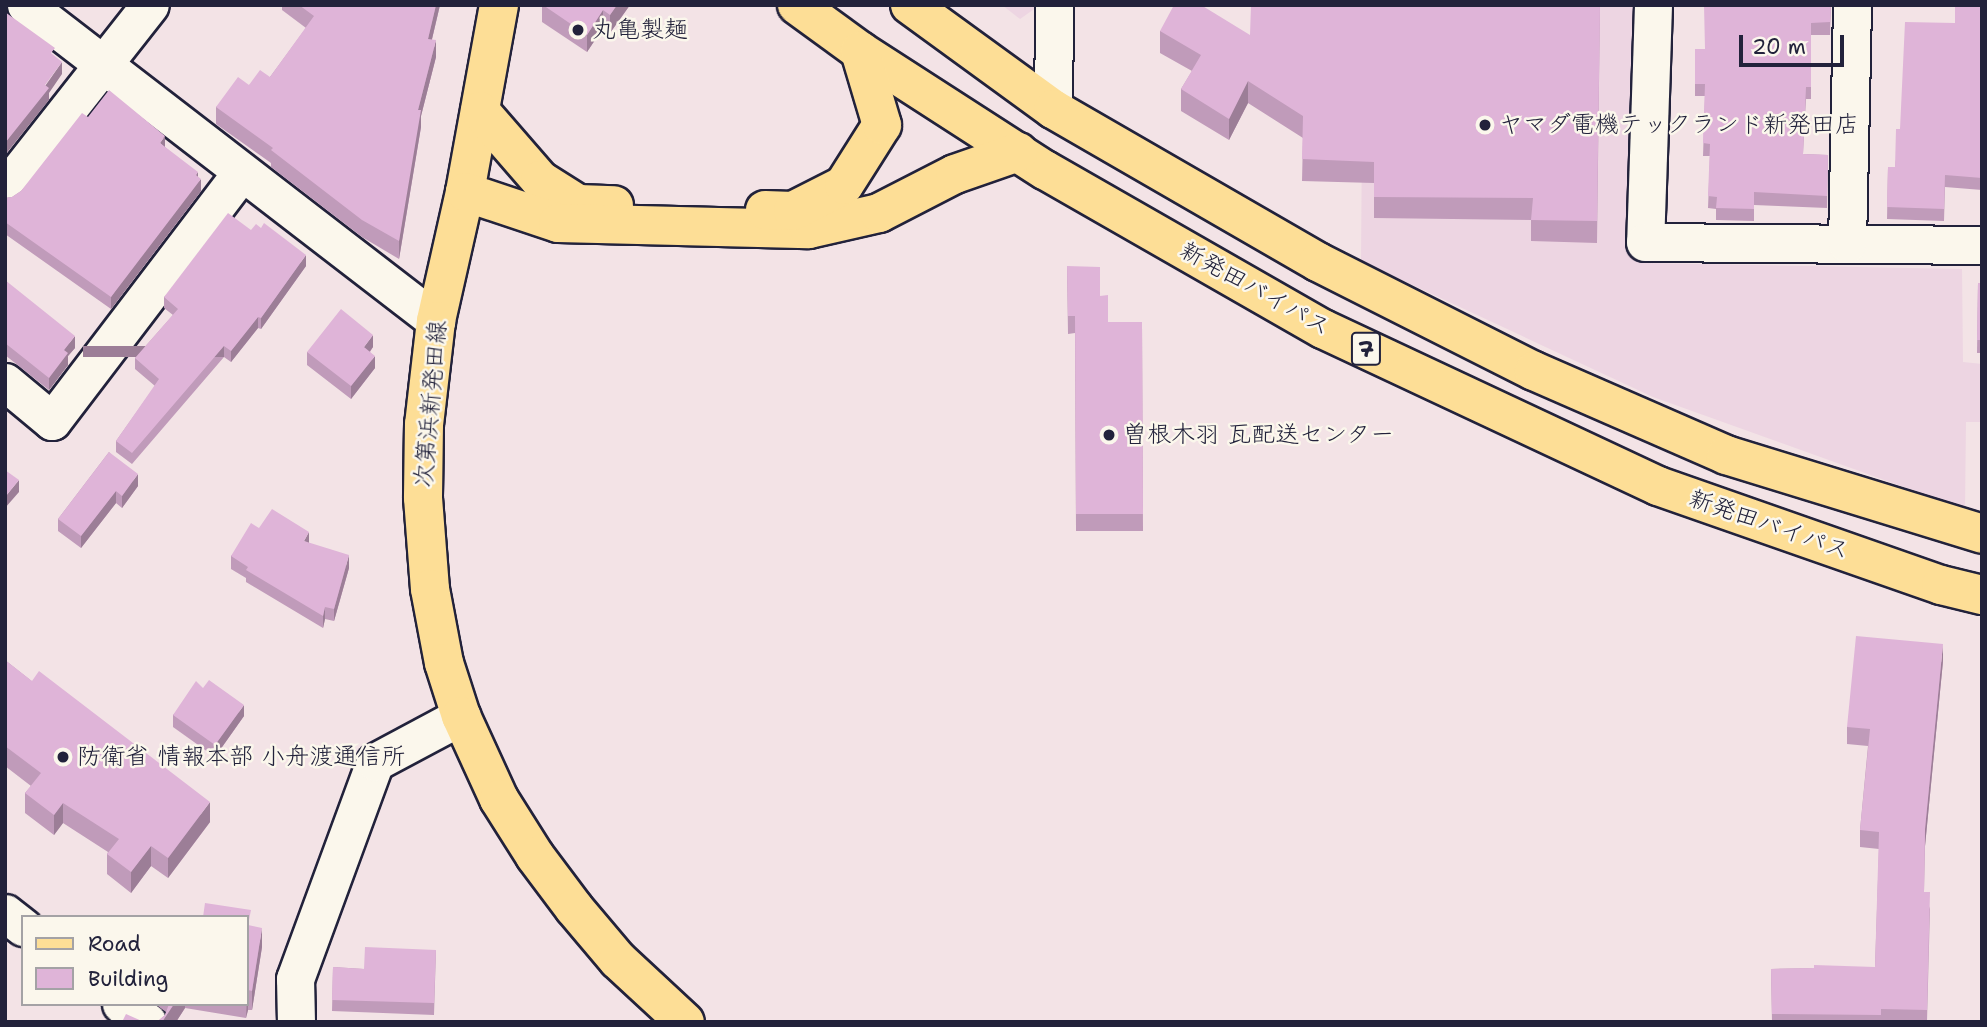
<!DOCTYPE html>
<html>
<head>
<meta charset="utf-8">
<style>
  body { margin:0 }
  #map { position:relative; width:1987px; height:1027px; overflow:hidden; background:#f3e3e6; font-family:"Shantell Sans","Klee One",sans-serif }
  div>[style] { position:absolute }
  .built>* { inset:0; background:#edd5e2 }
  .roads { filter:drop-shadow(2px 0 #22223b) drop-shadow(-2px 0 #22223b) drop-shadow(0 2px #22223b) drop-shadow(0 -2px #22223b) }
  .minor>* { height:37px; margin:-18.5px; padding:0 18.5px; transform-origin:18.5px; border-radius:18.5px; background:#fbf7ec }
  .major>* { height:38px; margin:-19px; padding:0 19px; transform-origin:19px; border-radius:19px; background:#fdde96 }
  .highway>* { height:38px; margin:-19px; padding:0 19px; transform-origin:19px; border-radius:19px; background:#fdde96 }
  .wall>* { inset:0; background:#c09bba }
  .shaded-wall>* { inset:0; background:#9c7e97; transform-origin:0 0 }
  .building>* { inset:0; background:#dfb4d8 }
  .dots>* { width:19px; height:19px; translate:-50% -50%; box-sizing:border-box; border:4px solid #fbf7ec; border-radius:50% }
  span { translate:-50% -50%; white-space:nowrap; text-align:center; line-height:1.15; -webkit-text-stroke:5px #fbf7ec; paint-order:stroke }
  .shield-label span { padding:2px 5px; background:#fbf7ec; border:2px solid; border-radius:5px; -webkit-text-stroke-width:0 }
  .shield-label { font-size:23px; color:#22223b; font-weight:700 }
  .poi-label { font-size:24px; color:#22223b }
  .left { translate:0 -50%; text-align:left }
  .street-label { font-size:24px; color:#22223b }
  .frame { position:absolute; inset:0; border:7px solid #22223b; pointer-events:none }
  .legend { position:absolute; left:21px; top:915px; width:228px; height:91px; box-sizing:border-box; background:#fbf7ec; border:2px solid #a4a2a5; margin:0; padding:9px 12px; list-style:none; font-size:21px; color:#22223b }
  .legend li { display:flex; align-items:center; gap:14px; height:35px }
  .legend b { width:35px; border:2px solid #a4a2a5 }
  .scale { position:absolute; left:1739px; top:35px; width:105px; height:32px; box-sizing:border-box; border:4px solid #22223b; border-top:0; padding-left:9px; font-size:21px; line-height:24px; white-space:nowrap; color:#22223b; -webkit-text-stroke:5px #fbf7ec; paint-order:stroke }
</style>
</head>
<body>
<div id="map">
  <div class="built">
    <div style="clip-path:polygon(1002px 5px,1040px 5px,1020px 19px)"></div>
    <div style="clip-path:polygon(1363px 5px,1646px 5px,1641px 263px,1962px 269px,1963px 362px,1982px 364px,1982px 422px,1966px 422px,1965px 509px,1653px 397px,1361px 261px)"></div>
  </div>
  <div class="roads">
    <div class="minor">
      <div style="left:26px;top:5px;width:518px;rotate:37.62deg"></div>
      <div style="left:1653px;top:5px;width:237px;rotate:91.9deg"></div>
      <div style="left:1645px;top:242px;width:337px;rotate:0.5deg"></div>
      <div style="left:1053px;top:109px;width:104px;rotate:-89.4deg"></div>
      <div style="left:5px;top:189px;width:234px;rotate:-51.8deg"></div>
      <div style="left:1847px;top:244px;width:239px;rotate:-88.8deg"></div>
      <div style="left:5px;top:382px;width:61px;rotate:39.7deg"></div>
      <div style="left:52px;top:421px;width:312px;rotate:-52.7deg"></div>
      <div style="left:5px;top:913px;width:23px;rotate:38deg"></div>
      <div style="left:121px;top:1004px;width:32px;rotate:34deg"></div>
      <div style="left:296px;top:1022px;width:43px;rotate:-91.3deg"></div>
      <div style="left:295px;top:979px;width:231px;rotate:-69.8deg"></div>
      <div style="left:375px;top:762px;width:98px;rotate:-28.1deg"></div>
    </div>
    <div class="major">
      <div style="left:499px;top:5px;width:190px;rotate:100.3deg"></div>
      <div style="left:465px;top:192px;width:132px;rotate:102.7deg"></div>
      <div style="left:436px;top:321px;width:104px;rotate:96.6deg"></div>
      <div style="left:424px;top:424px;width:74px;rotate:90.8deg"></div>
      <div style="left:423px;top:498px;width:91px;rotate:85.6deg"></div>
      <div style="left:430px;top:589px;width:75px;rotate:79.3deg"></div>
      <div style="left:444px;top:663px;width:56px;rotate:72.2deg"></div>
      <div style="left:461px;top:716px;width:91px;rotate:65.4deg"></div>
      <div style="left:499px;top:799px;width:67px;rotate:57.7deg"></div>
      <div style="left:535px;top:856px;width:65px;rotate:53.1deg"></div>
      <div style="left:574px;top:908px;width:68px;rotate:49.8deg"></div>
      <div style="left:618px;top:960px;width:91px;rotate:42.8deg"></div>
    </div>
    <div class="highway">
      <div style="left:797px;top:5px;width:78px;rotate:36.1deg"></div>
      <div style="left:860px;top:51px;width:220px;rotate:32.8deg"></div>
      <div style="left:1045px;top:170px;width:320px;rotate:29.8deg"></div>
      <div style="left:1323px;top:329px;width:370px;rotate:25.1deg"></div>
      <div style="left:1658px;top:486px;width:300px;rotate:19.3deg"></div>
      <div style="left:1941px;top:585px;width:42px;rotate:13.7deg"></div>
      <div style="left:910px;top:5px;width:177px;rotate:36deg"></div>
      <div style="left:1053px;top:109px;width:306px;rotate:30deg"></div>
      <div style="left:1318px;top:262px;width:242px;rotate:26.8deg"></div>
      <div style="left:1534px;top:371px;width:210px;rotate:23.6deg"></div>
      <div style="left:1726px;top:455px;width:268px;rotate:17.1deg"></div>
      <div style="left:480px;top:111px;width:91px;rotate:49deg"></div>
      <div style="left:540px;top:180px;width:45px;rotate:32.3deg"></div>
      <div style="left:578px;top:204px;width:36px;rotate:2deg"></div>
      <div style="left:465px;top:192px;width:98px;rotate:18.4deg"></div>
      <div style="left:558px;top:223px;width:251px;rotate:1.4deg"></div>
      <div style="left:809px;top:229px;width:72px;rotate:-12.9deg"></div>
      <div style="left:879px;top:213px;width:85px;rotate:-27.2deg"></div>
      <div style="left:955px;top:174px;width:67px;rotate:-19.2deg"></div>
      <div style="left:765px;top:210px;width:28px;rotate:2deg"></div>
      <div style="left:793px;top:211px;width:57px;rotate:-27deg"></div>
      <div style="left:844px;top:185px;width:71px;rotate:-57.7deg"></div>
      <div style="left:882px;top:125px;width:77px;rotate:-106.6deg"></div>
    </div>
  </div>
  <div class="wall">
    <div style="clip-path:polygon(282px 5px,440px 5px,432px 39px,436px 57px,421px 116px,421px 127px,399px 259px,362px 237px,271px 167px,271px 163px,216px 124px,216px 107px,249px 85px,270px 77px,306px 28px,282px 10px)"></div>
    <div style="clip-path:polygon(542px 5px,630px 5px,610px 33px,603px 28px,587px 52px,542px 22px)"></div>
    <div style="clip-path:polygon(1600px 5px,1597px 243px,1531px 241px,1531px 220px,1374px 218px,1374px 183px,1302px 181px,1303px 138px,1248px 103px,1229px 140px,1181px 111px,1181px 89px,1192px 71px,1160px 53px,1160px 31px,1250px 35px)"></div>
    <div style="clip-path:polygon(1831px 5px,1830px 35px,1811px 35px,1811px 99px,1806px 99px,1803px 154px,1828px 155px,1827px 208px,1754px 205px,1754px 221px,1716px 220px,1716px 209px,1708px 208px,1710px 156px,1703px 156px,1705px 96px,1695px 96px,1695px 84px,1705px 49px)"></div>
    <div style="clip-path:polygon(1982px 5px,1982px 190px,1945px 187px,1944px 221px,1887px 219px,1888px 167px,1895px 167px,1900px 129px,1955px 23px)"></div>
    <div style="clip-path:polygon(88px 117px,165px 147px,198px 177px,201px 191px,111px 309px,5px 234px,5px 198px,12px 197px,21px 191px)"></div>
    <div style="clip-path:polygon(251px 230px,306px 266px,261px 329px,258px 328px,231px 362px,224px 357px,132px 464px,116px 452px,116px 441px,155px 386px,135px 369px,135px 358px,173px 315px,164px 308px,164px 297px)"></div>
    <div style="clip-path:polygon(1067px 266px,1100px 296px,1108px 322px,1142px 322px,1143px 531px,1076px 531px,1075px 333px,1068px 334px)"></div>
    <div style="clip-path:polygon(5px 280px,75px 348px,68px 356px,68px 365px,49px 390px,5px 355px)"></div>
    <div style="clip-path:polygon(1978px 283px,1982px 283px,1982px 353px,1977px 353px)"></div>
    <div style="clip-path:polygon(373px 347px,370px 352px,375px 368px,351px 399px,307px 365px,307px 352px)"></div>
    <div style="clip-path:polygon(109px 452px,138px 486px,122px 508px,116px 503px,81px 548px,58px 531px,58px 519px)"></div>
    <div style="clip-path:polygon(259px 528px,309px 543px,349px 568px,334px 621px,325px 619px,323px 628px,246px 582px,246px 578px,231px 569px,231px 556px)"></div>
    <div style="clip-path:polygon(5px 660px,210px 822px,168px 878px,151px 866px,131px 893px,107px 874px,107px 854px,108px 852px,63px 823px,54px 835px,25px 813px,25px 793px,31px 786px,5px 766px)"></div>
    <div style="clip-path:polygon(1943px 661px,1925px 846px,1924px 892px,1930px 909px,1927px 1022px,1772px 1022px,1771px 969px,1875px 967px,1879px 849px,1860px 847px,1860px 830px,1868px 746px,1847px 744px,1847px 727px)"></div>
    <div style="clip-path:polygon(203px 688px,244px 716px,215px 757px,173px 727px,173px 715px)"></div>
    <div style="clip-path:polygon(251px 926px,262px 947px,252px 1010px,248px 1010px,246px 1018px,185px 1008px,176px 1022px,155px 1022px,158px 1021px,165px 1015px,166px 1012px,155px 1004px,247px 1004px)"></div>
    <div style="clip-path:polygon(436px 950px,434px 1015px,332px 1011px,333px 967px,364px 969px)"></div>
  </div>
  <div class="shaded-wall">
    <div style="clip-path:polygon(436px 5px,440px 5px,428px 56px,428px 39px)"></div>
    <div style="clip-path:polygon(617px 5px,630px 5px,610px 33px,610px 15px)"></div>
    <div style="clip-path:polygon(603px 10px,603px 28px,587px 52px,587px 35px)"></div>
    <div style="clip-path:polygon(436px 40px,436px 57px,421px 116px,421px 127px,399px 259px,399px 241px,418px 110px)"></div>
    <div style="clip-path:polygon(62px 62px,62px 74px,49px 93px,49px 100px,5px 155px,5px 143px)"></div>
    <div style="clip-path:polygon(1248px 81px,1248px 103px,1229px 140px,1229px 119px)"></div>
    <div style="clip-path:polygon(165px 136px,165px 148px,160px 143px)"></div>
    <div style="clip-path:polygon(198px 172px,198px 182px,201px 179px,201px 191px,111px 309px,111px 297px)"></div>
    <div style="clip-path:polygon(306px 255px,306px 266px,261px 329px,261px 318px)"></div>
    <div style="clip-path:polygon(258px 317px,258px 328px,231px 362px,231px 351px)"></div>
    <div style="clip-path:polygon(373px 335px,373px 347px,364px 359px,364px 347px)"></div>
    <div style="clip-path:polygon(75px 336px,75px 348px,68px 356px,68px 365px,49px 390px,49px 378px,64px 350px)"></div>
    <div style="left:224px;top:346px;width:11px;height:141px;rotate:90deg"></div>
    <div style="clip-path:polygon(375px 356px,375px 368px,351px 399px,351px 386px)"></div>
    <div style="clip-path:polygon(138px 474px,138px 486px,122px 508px,122px 496px)"></div>
    <div style="clip-path:polygon(19px 480px,19px 492px,5px 508px,5px 497px)"></div>
    <div style="clip-path:polygon(116px 491px,116px 503px,81px 548px,81px 536px)"></div>
    <div style="clip-path:polygon(309px 532px,309px 544px,304px 541px)"></div>
    <div style="clip-path:polygon(349px 555px,349px 568px,334px 621px,334px 609px)"></div>
    <div style="clip-path:polygon(325px 607px,325px 619px,323px 628px,323px 616px)"></div>
    <div style="clip-path:polygon(1943px 644px,1943px 661px,1925px 846px,1925px 829px)"></div>
    <div style="clip-path:polygon(244px 705px,244px 716px,215px 757px,215px 745px)"></div>
    <div style="clip-path:polygon(210px 802px,210px 822px,168px 878px,168px 858px)"></div>
    <div style="clip-path:polygon(63px 803px,63px 823px,54px 835px,54px 815px)"></div>
    <div style="clip-path:polygon(151px 846px,151px 866px,131px 893px,131px 872px)"></div>
    <div style="clip-path:polygon(262px 928px,262px 947px,252px 1010px,252px 991px)"></div>
    <div style="clip-path:polygon(248px 990px,248px 1010px,246px 1018px,247px 997px)"></div>
    <div style="clip-path:polygon(174px 1004px,185px 1004px,185px 1008px,176px 1022px,162px 1022px)"></div>
  </div>
  <div class="building">
    <div style="clip-path:polygon(299px 5px,436px 5px,428px 39px,436px 40px,418px 110px,421px 110px,399px 241px,362px 220px,271px 150px,273px 148px,216px 107px,238px 77px,249px 85px,260px 70px,270px 77px,314px 16px)"></div>
    <div style="clip-path:polygon(543px 5px,617px 5px,610px 15px,603px 10px,587px 35px)"></div>
    <div style="clip-path:polygon(1174px 5px,1201px 5px,1250px 35px,1251px 5px,1600px 5px,1597px 221px,1531px 220px,1533px 198px,1374px 197px,1374px 162px,1302px 159px,1303px 116px,1248px 81px,1229px 119px,1181px 89px,1201px 55px,1160px 31px)"></div>
    <div style="clip-path:polygon(1704px 5px,1831px 5px,1830px 22px,1811px 23px,1811px 87px,1806px 87px,1803px 154px,1828px 155px,1827px 196px,1754px 192px,1754px 209px,1716px 208px,1717px 197px,1708px 196px,1710px 144px,1703px 143px,1705px 84px,1695px 84px,1695px 49px,1705px 49px)"></div>
    <div style="clip-path:polygon(1955px 5px,1982px 5px,1982px 178px,1945px 175px,1944px 209px,1887px 207px,1888px 167px,1895px 167px,1896px 129px,1900px 129px,1905px 22px,1955px 23px)"></div>
    <div style="clip-path:polygon(5px 12px,55px 48px,51px 53px,62px 62px,45px 85px,49px 88px,5px 143px)"></div>
    <div style="clip-path:polygon(109px 90px,165px 136px,160px 143px,198px 172px,196px 175px,201px 179px,111px 297px,5px 222px,5px 198px,12px 197px,21px 191px,82px 113px,88px 117px)"></div>
    <div style="clip-path:polygon(228px 213px,251px 230px,256px 224px,261px 228px,264px 223px,306px 255px,261px 318px,258px 317px,231px 351px,224px 346px,132px 453px,116px 441px,159px 379px,135px 358px,178px 309px,164px 297px)"></div>
    <div style="clip-path:polygon(1067px 266px,1100px 267px,1100px 296px,1108px 295px,1108px 322px,1142px 322px,1143px 514px,1076px 514px,1075px 316px,1068px 316px)"></div>
    <div style="clip-path:polygon(5px 280px,75px 336px,64px 350px,68px 353px,49px 378px,5px 343px)"></div>
    <div style="clip-path:polygon(1978px 283px,1982px 283px,1982px 340px,1977px 340px)"></div>
    <div style="clip-path:polygon(341px 309px,373px 335px,364px 347px,375px 356px,351px 386px,307px 352px)"></div>
    <div style="clip-path:polygon(109px 452px,138px 474px,122px 496px,116px 491px,81px 536px,58px 519px)"></div>
    <div style="clip-path:polygon(5px 470px,19px 480px,5px 497px)"></div>
    <div style="clip-path:polygon(272px 509px,309px 532px,304px 541px,349px 555px,334px 609px,325px 607px,323px 616px,246px 570px,248px 567px,231px 556px,251px 523px,259px 528px)"></div>
    <div style="clip-path:polygon(1856px 636px,1943px 644px,1925px 829px,1924px 892px,1930px 892px,1927px 1010px,1881px 1009px,1881px 1015px,1772px 1014px,1771px 969px,1814px 968px,1814px 965px,1875px 967px,1879px 832px,1860px 830px,1870px 729px,1847px 727px)"></div>
    <div style="clip-path:polygon(5px 660px,32px 681px,39px 671px,210px 802px,168px 858px,151px 846px,131px 872px,107px 854px,119px 839px,63px 803px,54px 815px,25px 793px,41px 773px,5px 746px)"></div>
    <div style="clip-path:polygon(209px 680px,244px 705px,215px 745px,173px 715px,196px 681px,203px 688px)"></div>
    <div style="clip-path:polygon(205px 903px,251px 910px,248px 925px,262px 928px,252px 991px,248px 990px,247px 997px,247px 917px,203px 917px)"></div>
    <div style="clip-path:polygon(365px 947px,436px 950px,434px 1003px,332px 1000px,333px 967px,364px 969px)"></div>
    <div style="clip-path:polygon(169px 1004px,174px 1004px,162px 1022px,155px 1022px,158px 1021px,165px 1015px)"></div>
    <div style="clip-path:polygon(126px 1014px,144px 1022px,122px 1022px)"></div>
  </div>
  <div class="dots">
    <div style="left:578px;top:30px;background:#22223b"></div>
    <div style="left:1485px;top:125px;background:#22223b"></div>
    <div style="left:1109px;top:435px;background:#22223b"></div>
    <div style="left:63px;top:757px;background:#22223b"></div>
  </div>
  <div class="shield-label">
    <span style="left:1366px;top:349px">7</span>
  </div>
  <div class="poi-label">
    <span class="left" style="left:592px;top:30px">丸亀製麺</span>
    <span class="left" style="left:1499px;top:125px">ヤマダ電機テックランド新発田店</span>
    <span class="left" style="left:1123px;top:435px">曽根木羽 瓦配送センター</span>
    <span class="left" style="left:77px;top:757px">防衛省 情報本部 小舟渡通信所</span>
  </div>
  <div class="street-label">
    <span style="left:1255px;top:289px;rotate:29deg">新発田バイパス</span>
    <span style="left:431px;top:404px;rotate:-85deg">次第浜新発田線</span>
    <span style="left:1769px;top:525px;rotate:19deg">新発田バイパス</span>
  </div>
  <div class="frame"></div>
  <ul class="legend">
  <li><b style="height:9px;background:#fdde96"></b>Road</li>
  <li><b style="height:19px;background:#dfb4d8"></b>Building</li>
  </ul>
  <div class="scale">20 m</div>
</div>
</body>
</html>
